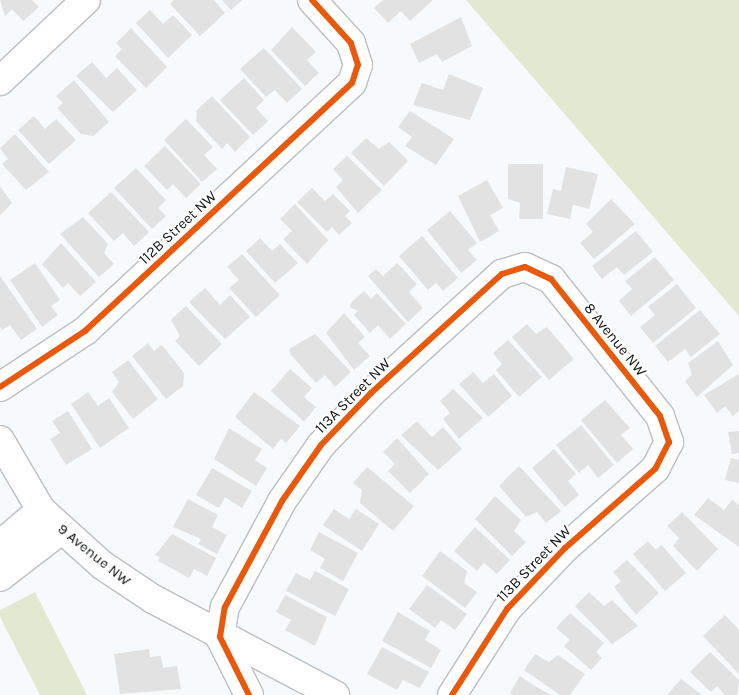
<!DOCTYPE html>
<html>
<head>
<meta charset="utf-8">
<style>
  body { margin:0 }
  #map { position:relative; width:739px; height:695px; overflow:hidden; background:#f7fafc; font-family:Karla,sans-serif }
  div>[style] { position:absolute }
  .green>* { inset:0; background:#e1ead1 }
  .building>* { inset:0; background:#e1e2e1 }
  .roads { filter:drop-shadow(1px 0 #bcbfc1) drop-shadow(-1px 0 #bcbfc1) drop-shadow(0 1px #bcbfc1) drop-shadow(0 -1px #bcbfc1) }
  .minor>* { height:28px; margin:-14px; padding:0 14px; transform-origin:14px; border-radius:14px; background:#fefeff }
  .cycleway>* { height:6px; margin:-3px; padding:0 3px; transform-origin:3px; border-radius:3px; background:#e8590c }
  span { translate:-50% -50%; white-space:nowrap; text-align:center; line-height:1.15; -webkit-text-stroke:4px #fff; paint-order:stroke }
  .street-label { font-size:15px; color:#121517 }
</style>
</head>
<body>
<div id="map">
  <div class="green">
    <div style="clip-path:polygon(466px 0,739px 0,739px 316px)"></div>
    <div style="clip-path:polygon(35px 592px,87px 695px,40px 695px,0 617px,0 610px)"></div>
  </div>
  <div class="building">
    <div style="clip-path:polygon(0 0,32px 0,39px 7px,23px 21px,12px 9px,5px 16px)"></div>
    <div style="clip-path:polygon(174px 0,214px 0,225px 13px,200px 36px,170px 4px)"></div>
    <div style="clip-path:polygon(222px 0,242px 0,231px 10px)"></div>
    <div style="clip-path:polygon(383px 0,433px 0,410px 21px,401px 11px,388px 23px,374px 8px)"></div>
    <div style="clip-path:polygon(150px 10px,163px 24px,173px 15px,192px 35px,168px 58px,136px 23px)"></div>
    <div style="clip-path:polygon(461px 17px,472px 46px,442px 62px,437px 54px,419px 63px,410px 44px)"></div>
    <div style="clip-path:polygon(292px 27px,316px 52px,307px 60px,319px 73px,305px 86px,271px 50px)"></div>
    <div style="clip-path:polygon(131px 28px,167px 67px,146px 88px,115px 56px,122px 49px,116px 43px)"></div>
    <div style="clip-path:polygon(264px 48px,302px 89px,287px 103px,275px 90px,266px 97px,240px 69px)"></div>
    <div style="clip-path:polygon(92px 62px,106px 78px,117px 68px,137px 90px,113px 112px,76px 76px)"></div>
    <div style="clip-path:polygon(449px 74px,483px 88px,470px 120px,413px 105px,422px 83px,443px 90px)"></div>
    <div style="clip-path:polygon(244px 78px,264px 100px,256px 108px,268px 121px,253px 135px,220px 100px)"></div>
    <div style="clip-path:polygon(74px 80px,109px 122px,93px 136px,81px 134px,57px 108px,63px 103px,56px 96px)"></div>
    <div style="clip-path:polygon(212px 96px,250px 137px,235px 152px,227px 143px,222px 149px,196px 121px,197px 110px)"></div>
    <div style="clip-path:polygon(410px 111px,454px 139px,436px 165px,405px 146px,412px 137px,398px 127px)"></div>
    <div style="clip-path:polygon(34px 116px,45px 129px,56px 119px,76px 140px,49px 164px,18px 130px)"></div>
    <div style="clip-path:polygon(186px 119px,213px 147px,204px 155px,217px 169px,202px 182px,164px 140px)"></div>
    <div style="clip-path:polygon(15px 134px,49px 172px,26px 190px,2px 164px,8px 159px,0 148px)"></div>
    <div style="clip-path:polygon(366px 138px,379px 149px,389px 142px,408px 161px,384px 186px,351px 153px)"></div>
    <div style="clip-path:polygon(165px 146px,201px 184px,186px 198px,173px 184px,167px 190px,144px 166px)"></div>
    <div style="clip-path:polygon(347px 156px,382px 190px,358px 213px,336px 187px,343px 180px,333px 169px)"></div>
    <div style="clip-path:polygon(508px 164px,543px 164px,543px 219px,519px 219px,520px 203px,508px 199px)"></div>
    <div style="clip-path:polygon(566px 167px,598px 174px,589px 209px,573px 205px,570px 219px,547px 214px,553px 189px,561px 191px)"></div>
    <div style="clip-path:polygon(136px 168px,166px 200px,158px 208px,166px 216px,152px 229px,114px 188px)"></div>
    <div style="clip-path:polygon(487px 180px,503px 208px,490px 215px,499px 231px,480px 242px,458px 196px)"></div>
    <div style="clip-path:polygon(0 186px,12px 203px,0 215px)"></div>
    <div style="clip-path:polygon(312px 188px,325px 201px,333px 194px,350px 211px,345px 216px,352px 223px,339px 235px,332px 227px,327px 232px,297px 202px)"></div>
    <div style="clip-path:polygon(111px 192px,149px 232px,134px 246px,123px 233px,114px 241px,88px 213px)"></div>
    <div style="clip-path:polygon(611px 199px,635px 224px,594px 259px,580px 243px,593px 232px,586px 224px)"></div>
    <div style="clip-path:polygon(295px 204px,328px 240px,307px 264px,283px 239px,292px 231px,280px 219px)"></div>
    <div style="clip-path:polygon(450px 211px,477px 243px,468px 250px,477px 260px,461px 273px,427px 230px)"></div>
    <div style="clip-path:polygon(83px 217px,108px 244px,104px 253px,114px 264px,99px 277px,60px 234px)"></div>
    <div style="clip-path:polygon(636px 231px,653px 252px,624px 275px,617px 267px,602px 279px,592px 266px)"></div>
    <div style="clip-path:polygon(422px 236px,458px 278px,443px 291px,436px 283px,428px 290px,399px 256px)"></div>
    <div style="clip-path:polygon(260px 238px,272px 251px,280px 244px,298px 263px,275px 283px,246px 251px)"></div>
    <div style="clip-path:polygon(61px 243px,96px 282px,80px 296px,68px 283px,63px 288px,42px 264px)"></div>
    <div style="clip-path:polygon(242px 254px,280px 295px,256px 317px,229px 288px,239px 280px,227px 267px)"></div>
    <div style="clip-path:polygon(655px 257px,674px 280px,631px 316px,619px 301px,632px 289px,625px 281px)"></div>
    <div style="clip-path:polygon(35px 263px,60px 300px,51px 306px,58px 315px,42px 327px,10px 280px)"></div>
    <div style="clip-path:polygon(397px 263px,417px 284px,409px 292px,423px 308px,408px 322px,368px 276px,376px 269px,383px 276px)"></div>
    <div style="clip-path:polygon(0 276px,37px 329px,21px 340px,10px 325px,2px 330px,0 326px)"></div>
    <div style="clip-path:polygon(677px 284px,696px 308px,653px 343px,640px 327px,655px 315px,648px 307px)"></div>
    <div style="clip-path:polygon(205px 288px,220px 305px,230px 295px,250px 317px,225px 339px,189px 302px)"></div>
    <div style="clip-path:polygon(364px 291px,371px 299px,377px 293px,406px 324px,390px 339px,378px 325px,370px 333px,354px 315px,358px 311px,350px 307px,351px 303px)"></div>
    <div style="clip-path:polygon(186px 306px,222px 344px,199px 366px,175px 341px,180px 336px,171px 320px)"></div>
    <div style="clip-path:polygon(700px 310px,720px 334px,691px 357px,685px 349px,668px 362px,655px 346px)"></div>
    <div style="clip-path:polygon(344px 313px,365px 337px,358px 343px,370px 356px,354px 370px,326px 333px)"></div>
    <div style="clip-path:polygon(527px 324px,536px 334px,547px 327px,574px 359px,549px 380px,512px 337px)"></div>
    <div style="clip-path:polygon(315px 334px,351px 372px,335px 387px,325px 375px,316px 383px,291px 355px,289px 349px)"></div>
    <div style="clip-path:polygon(508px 340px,542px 377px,519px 397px,496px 370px,502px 364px,493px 353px)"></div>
    <div style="clip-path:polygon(718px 341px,733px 365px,697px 397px,685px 381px,692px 375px,688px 363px)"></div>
    <div style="clip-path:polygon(148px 343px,154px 351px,162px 345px,184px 373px,183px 386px,166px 399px,132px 356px)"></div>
    <div style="clip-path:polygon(128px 360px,158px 399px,133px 419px,112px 392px,119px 382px,112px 372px)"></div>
    <div style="clip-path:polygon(290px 369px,312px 388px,304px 397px,316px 407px,304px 422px,271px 391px)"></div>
    <div style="clip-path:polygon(473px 372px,483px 383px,494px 374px,512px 396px,488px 417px,459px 384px)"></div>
    <div style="clip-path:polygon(739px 374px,739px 411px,733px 416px,725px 406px,717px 413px,704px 395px)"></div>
    <div style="clip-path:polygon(453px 389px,483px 418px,459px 439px,443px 419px,450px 413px,440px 401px)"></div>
    <div style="clip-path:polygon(88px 392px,98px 406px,109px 398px,129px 428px,100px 448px,71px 404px)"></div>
    <div style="clip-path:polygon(254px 392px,300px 426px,286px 443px,281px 439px,273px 449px,235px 417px)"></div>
    <div style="clip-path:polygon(605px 400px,630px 428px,621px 435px,633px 449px,617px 463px,581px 420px)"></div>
    <div style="clip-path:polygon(68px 411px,92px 449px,66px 465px,50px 439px,60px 433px,52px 421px)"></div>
    <div style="clip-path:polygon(417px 421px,432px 437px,443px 427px,462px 449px,438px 470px,401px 435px)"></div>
    <div style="clip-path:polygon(581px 425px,614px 465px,598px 478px,588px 465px,579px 473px,556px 445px)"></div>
    <div style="clip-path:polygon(229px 428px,262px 449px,255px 460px,267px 468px,256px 486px,214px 459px)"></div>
    <div style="clip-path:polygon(739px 431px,739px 453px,732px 454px,728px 432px)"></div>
    <div style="clip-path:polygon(397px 438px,429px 474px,410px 493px,388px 471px,395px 464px,383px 452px)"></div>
    <div style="clip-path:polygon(554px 449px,576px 474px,568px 481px,579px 495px,565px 507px,532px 468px)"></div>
    <div style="clip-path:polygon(731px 458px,739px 460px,739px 483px,725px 480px)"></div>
    <div style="clip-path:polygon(519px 466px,561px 511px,546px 523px,537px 512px,526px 517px,499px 486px)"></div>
    <div style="clip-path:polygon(367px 467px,414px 506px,393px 531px,360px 503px,362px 490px,353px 483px)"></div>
    <div style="clip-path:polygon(212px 468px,252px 491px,242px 508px,225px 497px,219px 508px,196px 495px)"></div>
    <div style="clip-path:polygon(495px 496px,521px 520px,514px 531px,526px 542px,512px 556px,475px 519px)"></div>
    <div style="clip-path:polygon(708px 498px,724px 510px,732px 500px,739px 505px,739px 547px,694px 515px)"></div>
    <div style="clip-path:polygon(188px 499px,218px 515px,212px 527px,227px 535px,217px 554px,198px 544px,201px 539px,173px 527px)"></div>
    <div style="clip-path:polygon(334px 509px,349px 519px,356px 509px,379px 524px,362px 551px,323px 525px)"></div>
    <div style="clip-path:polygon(682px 512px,718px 549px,697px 571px,673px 546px,679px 538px,667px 526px)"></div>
    <div style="clip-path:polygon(475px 527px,510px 560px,497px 574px,484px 563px,477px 571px,454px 551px)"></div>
    <div style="clip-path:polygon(319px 532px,358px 553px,343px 581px,320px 568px,325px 559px,310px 550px)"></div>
    <div style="clip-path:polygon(172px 534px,216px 558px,207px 576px,194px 569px,189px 578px,158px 561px,160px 557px,155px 555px)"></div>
    <div style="clip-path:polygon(648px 541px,656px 550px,661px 545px,665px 549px,686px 573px,665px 591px,633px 554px)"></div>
    <div style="clip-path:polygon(440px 551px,467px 571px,464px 583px,477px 592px,465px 608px,422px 576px)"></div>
    <div style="clip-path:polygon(627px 560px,659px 593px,636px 615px,614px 587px,621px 581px,613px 572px)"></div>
    <div style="clip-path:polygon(315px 571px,349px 589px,335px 616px,286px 591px,296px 573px,310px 580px)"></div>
    <div style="clip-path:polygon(427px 585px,467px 614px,455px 630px,441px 620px,435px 628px,409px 609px)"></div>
    <div style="clip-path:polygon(589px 592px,604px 606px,612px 600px,638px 626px,612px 644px,575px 606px)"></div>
    <div style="clip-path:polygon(285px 595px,327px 617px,315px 646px,285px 630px,291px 620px,276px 612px)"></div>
    <div style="clip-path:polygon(398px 612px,430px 631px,425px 640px,441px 650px,431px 668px,382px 641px)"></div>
    <div style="clip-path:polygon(570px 613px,604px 643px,596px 652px,602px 658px,591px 670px,564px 646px,570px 640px,556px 628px)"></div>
    <div style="clip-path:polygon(725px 615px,739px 630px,739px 674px,703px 636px)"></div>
    <div style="clip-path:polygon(382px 647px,429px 672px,420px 688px,403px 680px,397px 690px,367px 674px)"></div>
    <div style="clip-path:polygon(149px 649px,150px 657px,161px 656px,163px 668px,177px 666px,181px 689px,120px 694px,114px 654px)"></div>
    <div style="clip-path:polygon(710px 652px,739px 680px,737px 695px,725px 695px,717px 686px,711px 692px,690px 672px)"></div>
    <div style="clip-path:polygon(535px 654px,549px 662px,558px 655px,585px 674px,570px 695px,560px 695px,524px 670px)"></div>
    <div style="clip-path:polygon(520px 676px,535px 686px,551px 695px,513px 695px,510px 693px)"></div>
    <div style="clip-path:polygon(681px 679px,702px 695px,667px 695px)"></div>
  </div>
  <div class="roads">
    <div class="minor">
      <div style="left:0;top:81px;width:118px;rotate:-43.3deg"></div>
      <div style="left:0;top:387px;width:102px;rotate:-33.4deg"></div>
      <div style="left:85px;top:331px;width:364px;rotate:-42.9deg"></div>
      <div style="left:352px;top:83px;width:19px;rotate:-72deg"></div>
      <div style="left:358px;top:65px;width:23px;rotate:-108deg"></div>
      <div style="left:351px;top:43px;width:58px;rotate:-132.2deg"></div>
      <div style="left:0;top:440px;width:81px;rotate:59.6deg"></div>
      <div style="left:41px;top:510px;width:82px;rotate:42deg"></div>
      <div style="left:102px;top:565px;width:61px;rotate:33.7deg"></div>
      <div style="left:153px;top:599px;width:206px;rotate:27.8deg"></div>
      <div style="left:0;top:545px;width:54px;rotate:-40.5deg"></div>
      <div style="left:0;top:577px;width:77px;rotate:-37.6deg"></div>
      <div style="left:249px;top:695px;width:65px;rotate:-116.6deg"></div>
      <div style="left:220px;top:637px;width:30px;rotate:-81deg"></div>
      <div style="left:225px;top:607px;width:120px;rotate:-61.7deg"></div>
      <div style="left:282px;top:501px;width:68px;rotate:-55.1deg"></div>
      <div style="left:321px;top:445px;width:72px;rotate:-46.1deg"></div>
      <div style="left:371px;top:393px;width:177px;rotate:-42.3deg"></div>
      <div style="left:502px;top:274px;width:24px;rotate:-17deg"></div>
      <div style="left:525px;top:267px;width:29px;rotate:25deg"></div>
      <div style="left:551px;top:279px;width:175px;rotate:51.5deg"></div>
      <div style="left:660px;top:416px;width:28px;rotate:71deg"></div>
      <div style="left:669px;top:442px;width:30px;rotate:117deg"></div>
      <div style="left:655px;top:469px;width:120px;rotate:138.7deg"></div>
      <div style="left:565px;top:548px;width:84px;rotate:133.6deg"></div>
      <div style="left:507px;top:609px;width:102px;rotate:122.6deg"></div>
    </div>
  </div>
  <div class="cycleway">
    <div style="left:0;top:387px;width:102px;rotate:-33.4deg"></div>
    <div style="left:85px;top:331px;width:364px;rotate:-42.9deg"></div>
    <div style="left:352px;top:83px;width:19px;rotate:-72deg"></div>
    <div style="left:358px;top:65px;width:23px;rotate:-108deg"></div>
    <div style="left:351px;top:43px;width:58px;rotate:-132.2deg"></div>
    <div style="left:249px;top:695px;width:65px;rotate:-116.6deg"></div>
    <div style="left:220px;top:637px;width:30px;rotate:-81deg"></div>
    <div style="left:225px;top:607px;width:120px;rotate:-61.7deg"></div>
    <div style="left:282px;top:501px;width:68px;rotate:-55.1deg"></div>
    <div style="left:321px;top:445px;width:72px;rotate:-46.1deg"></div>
    <div style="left:371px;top:393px;width:177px;rotate:-42.3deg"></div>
    <div style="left:502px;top:274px;width:24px;rotate:-17deg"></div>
    <div style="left:525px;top:267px;width:29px;rotate:25deg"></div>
    <div style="left:551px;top:279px;width:175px;rotate:51.5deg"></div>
    <div style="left:660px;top:416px;width:28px;rotate:71deg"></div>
    <div style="left:669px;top:442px;width:30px;rotate:117deg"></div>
    <div style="left:655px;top:469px;width:120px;rotate:138.7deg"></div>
    <div style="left:565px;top:548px;width:84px;rotate:133.6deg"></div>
    <div style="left:507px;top:609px;width:102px;rotate:122.6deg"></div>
  </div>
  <div class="street-label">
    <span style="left:178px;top:228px;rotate:-43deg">112B Street NW</span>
    <span style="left:615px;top:340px;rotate:51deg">8 Avenue NW</span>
    <span style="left:353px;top:396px;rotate:-45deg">113A Street NW</span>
    <span style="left:94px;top:555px;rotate:39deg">9 Avenue NW</span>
    <span style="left:534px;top:564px;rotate:-46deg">113B Street NW</span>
  </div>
</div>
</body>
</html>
